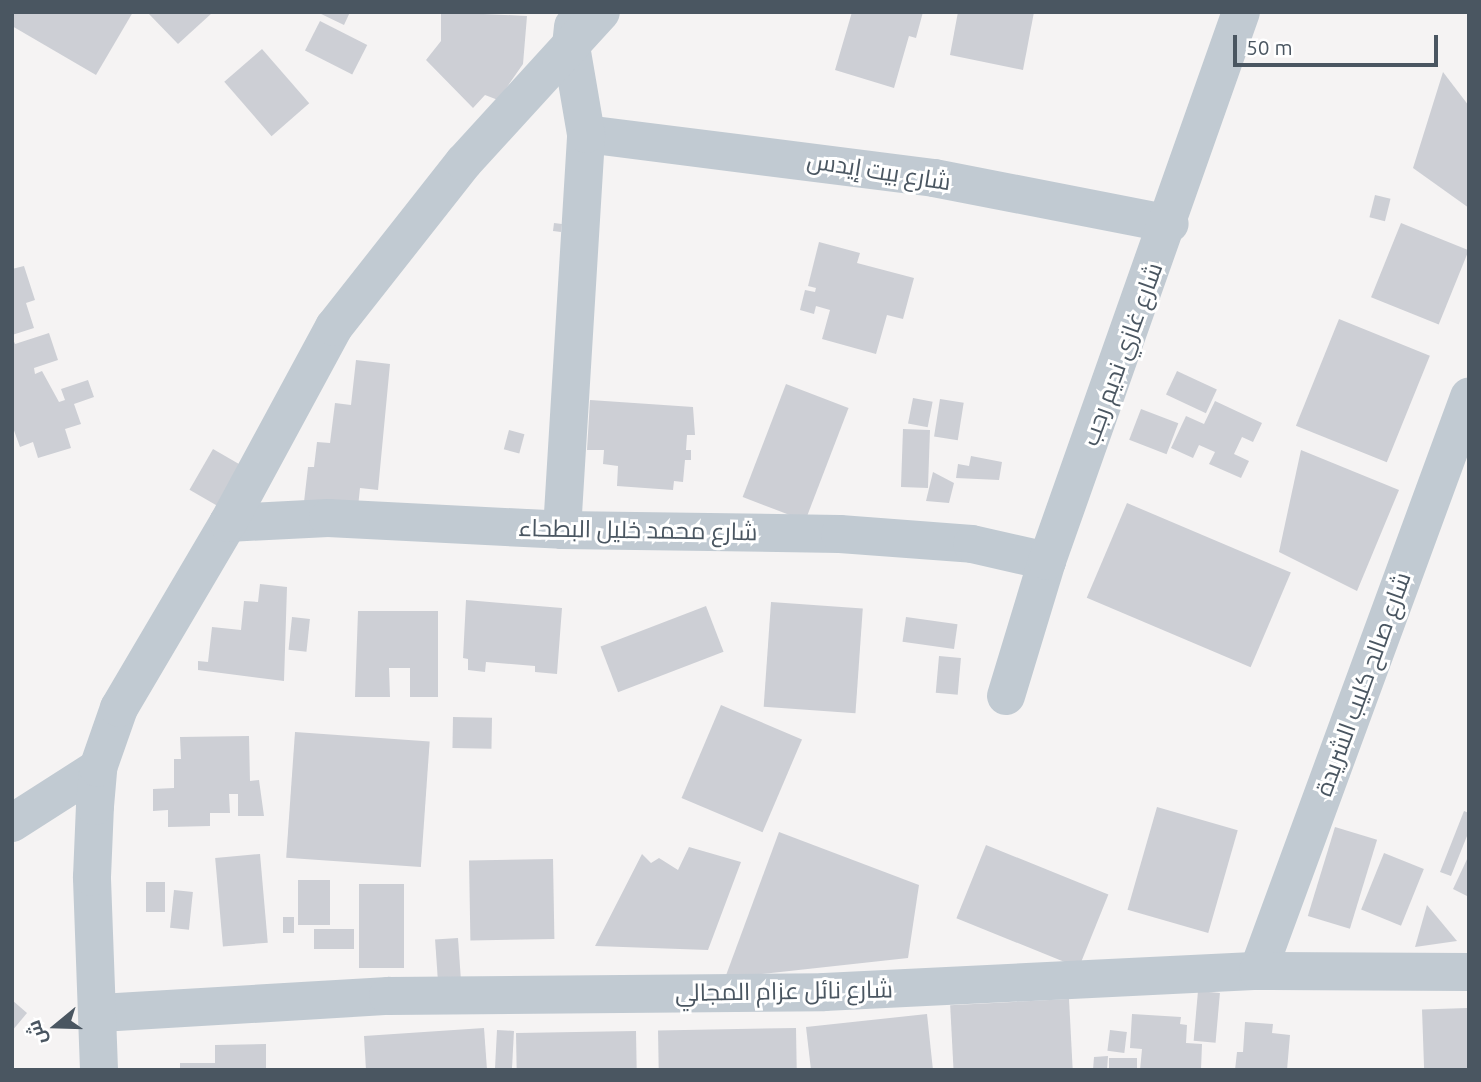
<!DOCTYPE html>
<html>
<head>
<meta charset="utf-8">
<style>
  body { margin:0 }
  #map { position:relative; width:1481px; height:1082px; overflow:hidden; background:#f5f3f3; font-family:Ubuntu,Cairo,sans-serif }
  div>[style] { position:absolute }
  .building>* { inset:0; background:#cdcfd5; transform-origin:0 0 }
  .minor>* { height:38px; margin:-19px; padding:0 19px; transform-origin:19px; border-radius:19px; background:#c1cad2 }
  span { translate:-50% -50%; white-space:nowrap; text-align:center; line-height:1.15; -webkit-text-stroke:6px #fff; paint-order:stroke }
  .street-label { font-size:24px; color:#4a5661 }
  .frame { position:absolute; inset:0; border:14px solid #4a5661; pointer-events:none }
  .north { position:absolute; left:21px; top:991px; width:70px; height:70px; -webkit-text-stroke:5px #fff; paint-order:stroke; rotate:251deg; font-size:19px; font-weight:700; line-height:28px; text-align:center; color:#4a5661 }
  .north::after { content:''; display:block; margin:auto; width:24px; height:32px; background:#4a5661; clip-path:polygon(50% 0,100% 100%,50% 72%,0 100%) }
  .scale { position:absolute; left:1233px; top:35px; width:205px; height:32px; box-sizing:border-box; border:4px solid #4a5661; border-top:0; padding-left:9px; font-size:21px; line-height:24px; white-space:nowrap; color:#4a5661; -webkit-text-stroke:5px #fff; paint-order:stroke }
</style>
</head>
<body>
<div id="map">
  <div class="building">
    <div style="clip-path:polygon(12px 12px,133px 12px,96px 75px,12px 26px)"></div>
    <div style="clip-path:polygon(147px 12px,211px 12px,212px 13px,178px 44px)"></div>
    <div style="clip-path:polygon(317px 12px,350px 12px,344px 25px)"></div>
    <div style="clip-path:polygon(441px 12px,527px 16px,523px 64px,498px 100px,485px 95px,473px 108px,426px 60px,441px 41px)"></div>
    <div style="clip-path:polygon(852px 12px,923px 12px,916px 38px,909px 36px,894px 88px,835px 70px)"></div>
    <div style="clip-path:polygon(958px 12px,1034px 12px,1023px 70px,950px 55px)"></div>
    <div style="left:320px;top:21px;width:53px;height:33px;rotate:27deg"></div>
    <div style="left:262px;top:49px;width:72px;height:50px;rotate:49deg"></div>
    <div style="clip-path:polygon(1443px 72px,1469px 106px,1469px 208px,1413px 168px)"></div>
    <div style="left:1375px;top:195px;width:16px;height:23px;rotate:14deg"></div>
    <div style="left:554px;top:223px;width:8px;height:8px;rotate:7deg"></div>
    <div style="left:1401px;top:223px;width:73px;height:80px;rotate:22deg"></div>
    <div style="clip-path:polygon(819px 242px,860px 253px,857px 263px,914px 278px,903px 319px,887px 315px,876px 354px,822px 339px,830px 310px,816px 306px,814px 314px,800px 310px,805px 290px,815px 292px,816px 288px,808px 286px)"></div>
    <div style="clip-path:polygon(24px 266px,35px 300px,26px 303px,34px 328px,12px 335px,12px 269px)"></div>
    <div style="left:1339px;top:319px;width:98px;height:115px;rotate:22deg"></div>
    <div style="clip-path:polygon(49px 333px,58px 360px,34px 368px,35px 374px,42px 371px,59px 402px,65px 400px,61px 389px,88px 380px,94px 397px,74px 404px,81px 424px,65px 429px,71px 448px,38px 458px,33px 442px,20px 447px,12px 425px,12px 337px,15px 344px)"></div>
    <div style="clip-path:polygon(356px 360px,390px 364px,378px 490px,360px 488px,358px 507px,304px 502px,308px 467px,314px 467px,317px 442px,330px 443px,335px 403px,351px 405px)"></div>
    <div style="left:1177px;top:371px;width:44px;height:26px;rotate:25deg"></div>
    <div style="left:786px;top:384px;width:67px;height:121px;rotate:21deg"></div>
    <div style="left:913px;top:398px;width:20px;height:26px;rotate:11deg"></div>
    <div style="left:940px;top:399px;width:24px;height:38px;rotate:9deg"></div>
    <div style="clip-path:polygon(590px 400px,693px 407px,695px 435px,687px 435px,686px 450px,691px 450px,691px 460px,685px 460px,683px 482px,674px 481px,673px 490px,617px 486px,618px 466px,603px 464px,604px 450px,587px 450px)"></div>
    <div style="clip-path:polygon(1215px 401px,1262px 423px,1253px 442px,1242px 437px,1234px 454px,1249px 461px,1241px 478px,1209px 464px,1215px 452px,1199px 445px,1193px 458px,1171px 448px,1186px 416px,1204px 424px)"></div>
    <div style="left:1141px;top:409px;width:40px;height:33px;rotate:21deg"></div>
    <div style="left:903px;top:429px;width:27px;height:58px;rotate:2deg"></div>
    <div style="left:509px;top:430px;width:16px;height:20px;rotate:15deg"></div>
    <div style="left:213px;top:449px;width:34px;height:47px;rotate:30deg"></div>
    <div style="clip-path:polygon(1301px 450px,1399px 490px,1357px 591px,1279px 552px)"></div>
    <div style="clip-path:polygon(971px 456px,1002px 462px,999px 480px,956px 478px,958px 464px,969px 466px)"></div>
    <div style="clip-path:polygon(933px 472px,954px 483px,949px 503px,926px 501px)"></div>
    <div style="left:1127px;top:503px;width:178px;height:103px;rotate:23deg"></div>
    <div style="clip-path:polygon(260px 584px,287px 587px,284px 681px,198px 670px,198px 661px,208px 662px,212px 627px,241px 630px,244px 601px,258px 602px)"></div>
    <div style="clip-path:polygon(466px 600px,562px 608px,557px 674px,535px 672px,535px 666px,486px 662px,485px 672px,468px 670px,468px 659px,463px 658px)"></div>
    <div style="left:771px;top:602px;width:92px;height:105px;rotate:4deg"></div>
    <div style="left:706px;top:606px;width:49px;height:113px;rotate:69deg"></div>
    <div style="clip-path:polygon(358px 611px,438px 611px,438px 697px,410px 697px,410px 668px,389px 668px,390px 697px,355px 697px)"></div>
    <div style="left:292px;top:617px;width:18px;height:33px;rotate:6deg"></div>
    <div style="left:906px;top:617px;width:52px;height:25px;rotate:8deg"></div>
    <div style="left:939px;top:656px;width:22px;height:37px;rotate:5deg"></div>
    <div style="left:721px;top:705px;width:88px;height:101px;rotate:23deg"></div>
    <div style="left:453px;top:717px;width:39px;height:31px;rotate:1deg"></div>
    <div style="left:295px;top:732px;width:135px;height:126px;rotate:4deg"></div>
    <div style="clip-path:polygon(249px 736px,250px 781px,259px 780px,264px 816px,238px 816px,238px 794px,229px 794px,230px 813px,210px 813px,210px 826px,168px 827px,168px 810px,153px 811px,153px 789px,174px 788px,174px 759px,181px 759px,180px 737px)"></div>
    <div style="left:1157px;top:807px;width:84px;height:107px;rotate:16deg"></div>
    <div style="clip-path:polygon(1464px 811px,1469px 813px,1469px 831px,1451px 876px,1440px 872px)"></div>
    <div style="left:1335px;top:827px;width:44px;height:93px;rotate:17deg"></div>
    <div style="clip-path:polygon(779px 832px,919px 885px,908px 958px,725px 978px)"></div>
    <div style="left:986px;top:845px;width:132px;height:79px;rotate:22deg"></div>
    <div style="clip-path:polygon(689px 847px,741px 862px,708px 950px,595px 946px,642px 854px,651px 863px,659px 858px,678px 870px)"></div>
    <div style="left:1384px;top:853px;width:43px;height:61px;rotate:22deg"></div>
    <div style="left:260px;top:854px;width:89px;height:45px;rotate:85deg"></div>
    <div style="clip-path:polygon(1469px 855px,1469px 897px,1453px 889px)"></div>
    <div style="left:553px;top:859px;width:80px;height:84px;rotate:89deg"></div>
    <div style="left:298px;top:880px;width:32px;height:45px"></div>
    <div style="left:146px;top:882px;width:19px;height:30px"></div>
    <div style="left:359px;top:884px;width:45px;height:84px"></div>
    <div style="left:174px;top:890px;width:19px;height:38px;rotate:6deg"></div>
    <div style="clip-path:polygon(1427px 905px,1457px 941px,1415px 947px)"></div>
    <div style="left:283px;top:917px;width:11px;height:16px"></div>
    <div style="left:314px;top:929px;width:40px;height:20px"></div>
    <div style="left:458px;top:938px;width:46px;height:23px;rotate:86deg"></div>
    <div style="left:1198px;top:991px;width:22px;height:50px;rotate:5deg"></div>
    <div style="left:1069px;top:999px;width:71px;height:119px;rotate:87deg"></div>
    <div style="clip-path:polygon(12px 1000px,27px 1013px,12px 1031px)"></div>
    <div style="left:1467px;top:1008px;width:62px;height:45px;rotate:88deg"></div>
    <div style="clip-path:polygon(927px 1014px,933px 1070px,811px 1070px,806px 1027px)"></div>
    <div style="clip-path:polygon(1132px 1014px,1181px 1017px,1180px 1024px,1187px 1025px,1186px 1043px,1202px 1044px,1201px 1070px,1140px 1070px,1142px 1049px,1130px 1048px)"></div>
    <div style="clip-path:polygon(1245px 1022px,1273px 1024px,1272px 1033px,1290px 1035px,1287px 1070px,1235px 1070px,1237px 1052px,1243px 1052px)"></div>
    <div style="clip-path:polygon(484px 1028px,487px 1070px,366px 1070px,364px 1036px)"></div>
    <div style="left:796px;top:1028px;width:42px;height:138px;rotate:89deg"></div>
    <div style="left:497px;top:1030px;width:17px;height:40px;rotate:3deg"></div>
    <div style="left:1110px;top:1030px;width:17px;height:21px;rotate:7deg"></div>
    <div style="left:636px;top:1031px;width:39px;height:120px;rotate:89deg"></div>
    <div style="clip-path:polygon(266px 1044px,266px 1070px,180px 1070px,180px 1063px,215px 1063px,215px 1045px)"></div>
    <div style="clip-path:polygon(1108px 1056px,1107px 1070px,1093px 1070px,1094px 1057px)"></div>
    <div style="left:1109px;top:1058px;width:28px;height:12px"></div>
  </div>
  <div class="minor">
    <div style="left:586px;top:134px;width:351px;rotate:7.2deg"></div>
    <div style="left:934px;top:178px;width:240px;rotate:11deg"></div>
    <div style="left:228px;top:523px;width:100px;rotate:-2.9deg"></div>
    <div style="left:328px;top:518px;width:234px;rotate:2.9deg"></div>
    <div style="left:562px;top:530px;width:278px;rotate:0.8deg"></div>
    <div style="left:840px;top:534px;width:132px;rotate:4.3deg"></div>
    <div style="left:972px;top:544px;width:77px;rotate:12.8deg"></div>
    <div style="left:562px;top:530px;width:397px;rotate:-86.5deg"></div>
    <div style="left:586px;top:134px;width:89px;rotate:-99.7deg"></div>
    <div style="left:571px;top:46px;width:20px;rotate:-84deg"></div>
    <div style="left:1006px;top:696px;width:141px;rotate:-73.1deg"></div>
    <div style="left:1047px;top:561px;width:582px;rotate:-70.54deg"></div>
    <div style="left:12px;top:823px;width:102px;rotate:-32.6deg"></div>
    <div style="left:1258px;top:971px;width:612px;rotate:-69.82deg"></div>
    <div style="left:100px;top:1013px;width:289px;rotate:-3.4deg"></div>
    <div style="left:388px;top:996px;width:436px;rotate:-0.5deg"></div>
    <div style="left:824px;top:992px;width:435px;rotate:-2.8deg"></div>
    <div style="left:1258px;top:971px;width:211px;rotate:0.3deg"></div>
    <div style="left:99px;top:1070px;width:193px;rotate:-92.1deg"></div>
    <div style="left:92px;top:877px;width:71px;rotate:-87.6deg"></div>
    <div style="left:95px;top:806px;width:38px;rotate:-85deg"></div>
    <div style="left:98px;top:768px;width:64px;rotate:-70.7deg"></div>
    <div style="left:119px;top:708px;width:215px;rotate:-59.5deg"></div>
    <div style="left:228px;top:523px;width:223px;rotate:-61.6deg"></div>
    <div style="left:334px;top:327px;width:210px;rotate:-51.8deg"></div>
    <div style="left:464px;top:162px;width:203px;rotate:-47.6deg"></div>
  </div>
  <div class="street-label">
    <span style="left:879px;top:171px;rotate:9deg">شارع بيت إيدس</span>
    <span style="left:1122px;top:354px;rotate:-70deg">شارع غازي نديم رجب</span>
    <span style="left:638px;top:530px;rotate:1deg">شارع محمد خليل البطحاء</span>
    <span style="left:1363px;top:684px;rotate:-70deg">شارع صالح كليب الشريدة</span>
    <span style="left:784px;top:991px;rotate:-1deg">شارع نائل عزام المجالي</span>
  </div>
  <div class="frame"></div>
  <div class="north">ش</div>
  <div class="scale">50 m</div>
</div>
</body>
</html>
